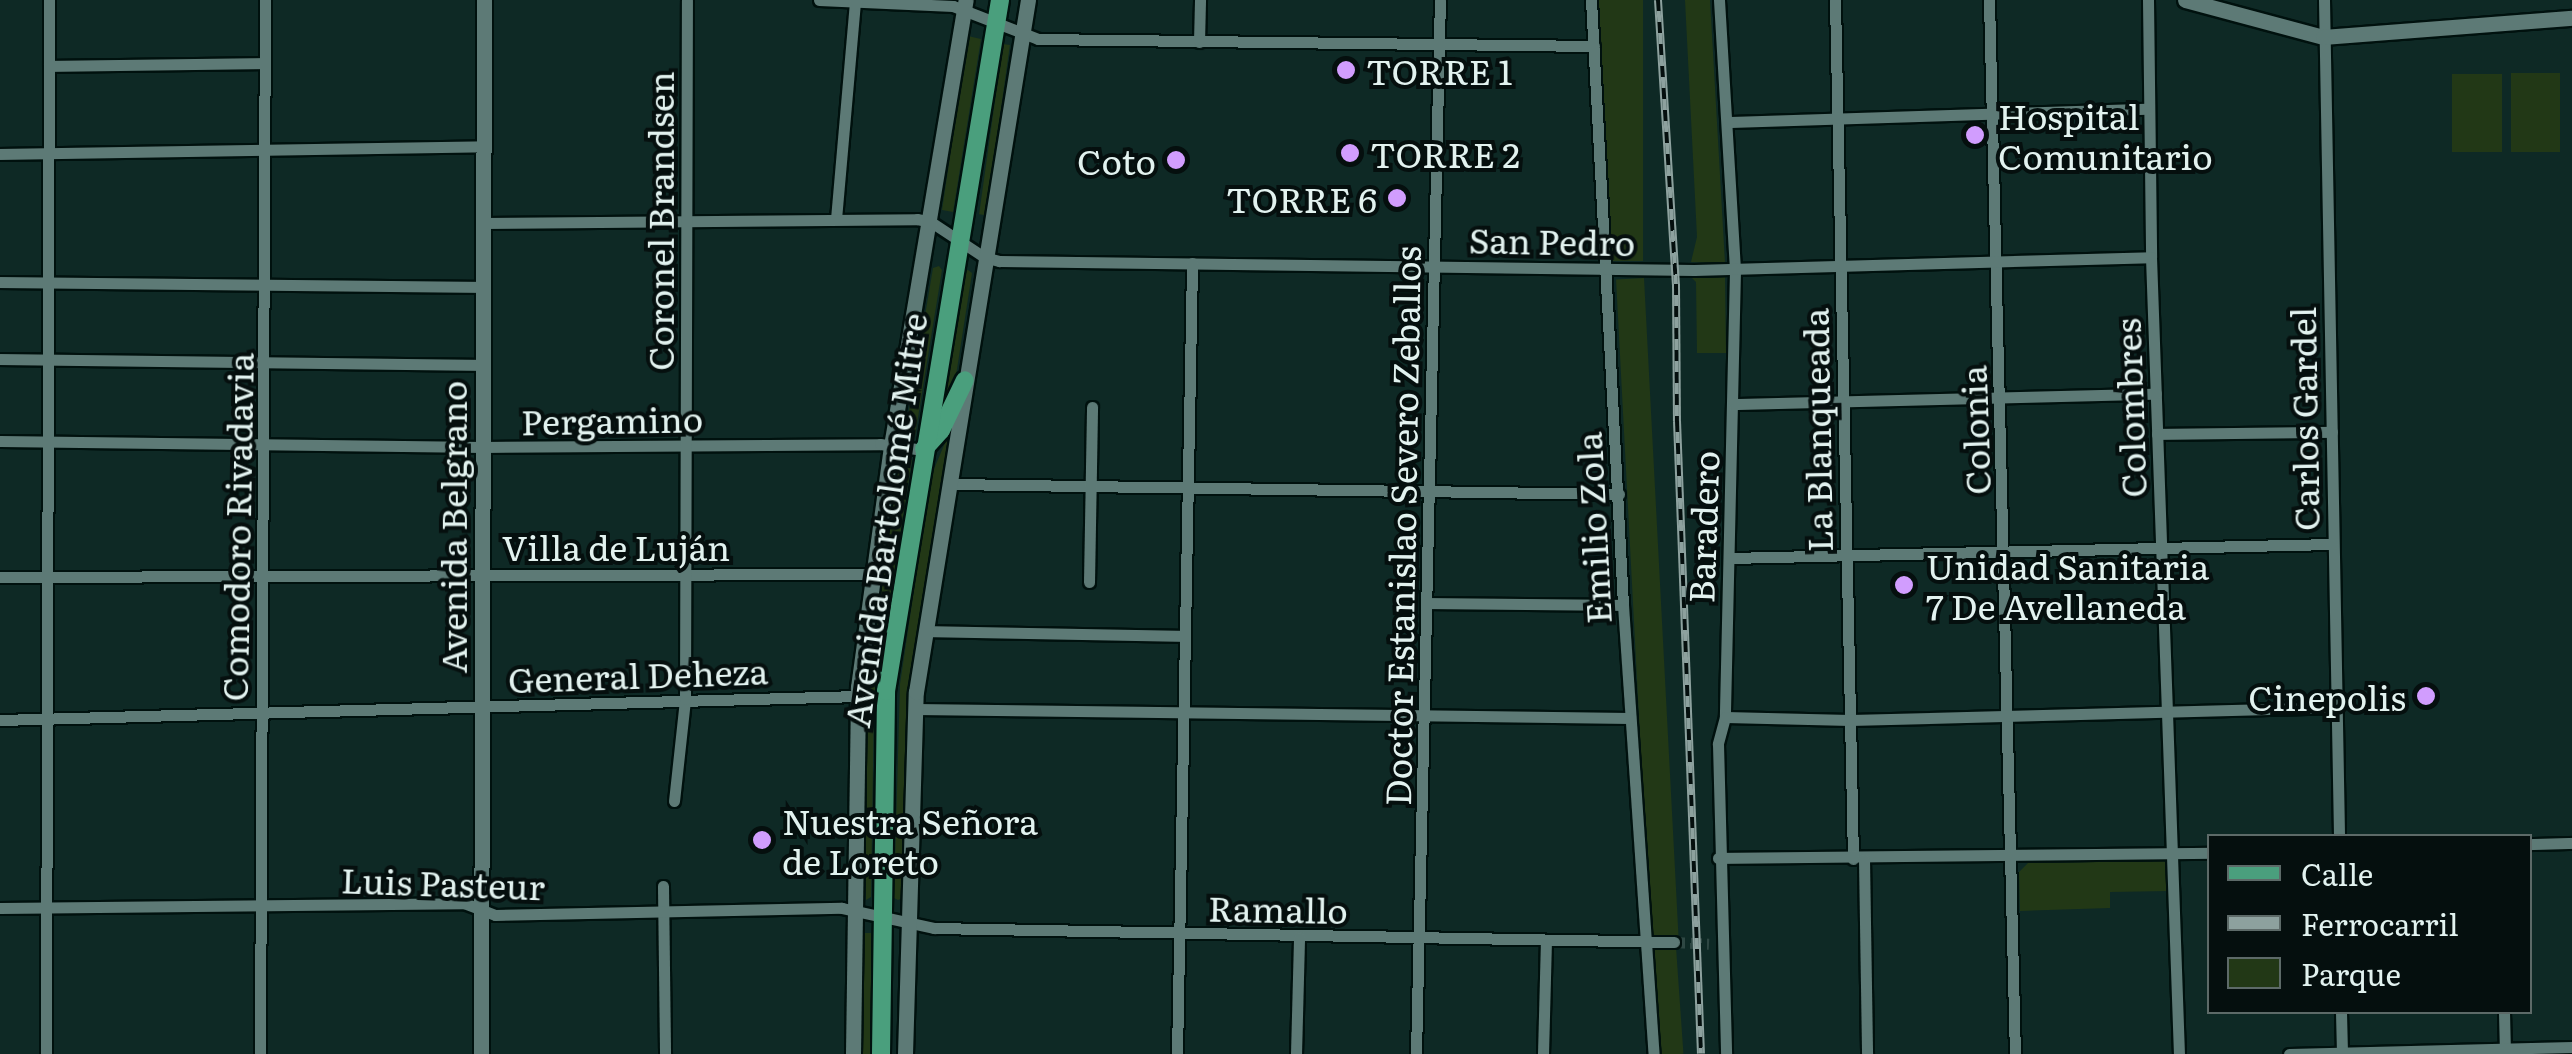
<!DOCTYPE html>
<html>
<head>
<meta charset="utf-8">
<style>
  body { margin:0 }
  #map { position:relative; width:2572px; height:1054px; overflow:hidden; background:#0e2925; font-family:Literata,serif }
  div>[style] { position:absolute }
  .green>* { inset:0; background:#223816; transform-origin:0 0 }
  .street-tunnel>* { height:11px; margin-top:-5.5px; transform-origin:0; background:repeating-linear-gradient(90deg,#2e4743 0 11px,transparent 0 16.5px) }
  .roads { filter:drop-shadow(2px 0 #00110e) drop-shadow(-2px 0 #00110e) drop-shadow(0 2px #00110e) drop-shadow(0 -2px #00110e) }
  .street>* { height:11px; margin:-5.5px; padding:0 5.5px; transform-origin:5.5px; border-radius:5.5px; background:#5d7a76 }
  .secondary>* { height:15px; margin:-7.5px; padding:0 7.5px; transform-origin:7.5px; border-radius:7.5px; background:#5d7a76 }
  .primary>* { height:18px; margin:-9px; padding:0 9px; transform-origin:9px; border-radius:9px; background:#4a9f7d }
  .rail>* { height:8px; margin-top:-4px; transform-origin:0; background:repeating-linear-gradient(90deg,#050f0e 0 11px,#8da19e 0 22px); box-sizing:border-box; border-block:2px solid #8da19e }
  .dots>* { width:28px; height:28px; translate:-50% -50%; box-sizing:border-box; border:5px solid #050f0e; border-radius:50% }
  span { translate:-50% -50%; white-space:nowrap; text-align:center; line-height:1.15; -webkit-text-stroke:8px #050f0e; paint-order:stroke }
  .poi-label { font-size:35px; color:#e2f2ef }
  .left { translate:0 -50%; text-align:left }
  .right { translate:-100% -50%; text-align:right }
  .street-label { font-size:35px; color:#e2f2ef }
  .legend { position:absolute; left:2207px; top:834px; width:325px; height:180px; box-sizing:border-box; background:#050f0e; border:2px solid #5d6a68; margin:0; padding:12px 18px; list-style:none; font-size:30px; color:#e2f2ef }
  .legend li { display:flex; align-items:center; gap:20px; height:50px }
  .legend b { width:50px; border:2px solid #5d6a68 }
</style>
</head>
<body>
<div id="map">
  <div class="green">
    <div style="left:1599px;top:0;width:44px;height:261px"></div>
    <div style="clip-path:polygon(1685px 0,1710px 0,1725px 263px,1691px 262px,1697px 237px)"></div>
    <div style="clip-path:polygon(968px 36px,981px 39px,953px 212px,942px 210px)"></div>
    <div style="left:1003px;top:44px;width:7px;height:172px;rotate:8deg"></div>
    <div style="left:2511px;top:73px;width:49px;height:79px"></div>
    <div style="left:2452px;top:74px;width:50px;height:78px"></div>
    <div style="clip-path:polygon(939px 266px,942px 270px,915px 436px,905px 434px,933px 268px)"></div>
    <div style="clip-path:polygon(968px 270px,972px 273px,952px 401px,936px 429px,964px 271px)"></div>
    <div style="clip-path:polygon(1690px 276px,1725px 277px,1726px 353px,1697px 353px,1696px 282px)"></div>
    <div style="left:1644px;top:278px;width:659px;height:28px;rotate:87deg"></div>
    <div style="clip-path:polygon(953px 424px,918px 641px,903px 898px,898px 900px,894px 898px,900px 684px,931px 476px)"></div>
    <div style="clip-path:polygon(897px 455px,912px 460px,874px 700px,871px 897px,866px 900px,864px 698px,877px 573px)"></div>
    <div style="clip-path:polygon(2164px 861px,2169px 867px,2169px 891px,2110px 892px,2110px 908px,2020px 911px,2019px 872px,2028px 863px)"></div>
    <div style="left:861px;top:933px;width:10px;height:121px"></div>
    <div style="left:1676px;top:947px;width:107px;height:25px;rotate:86deg"></div>
  </div>
  <div class="street-tunnel">
    <div style="left:1674px;top:942px;width:35px;rotate:3deg"></div>
  </div>
  <div class="roads">
    <div class="street">
      <div style="left:819px;top:0;width:134px;rotate:2.6deg"></div>
      <div style="left:953px;top:6px;width:91px;rotate:21.2deg"></div>
      <div style="left:1038px;top:39px;width:556px;rotate:0.72deg"></div>
      <div style="left:1591px;top:0;width:606px;rotate:86.97deg"></div>
      <div style="left:1623px;top:605px;width:450px;rotate:86.1deg"></div>
      <div style="left:1719px;top:0;width:270px;rotate:86.6deg"></div>
      <div style="left:1735px;top:270px;width:447px;rotate:91.3deg"></div>
      <div style="left:1725px;top:717px;width:28px;rotate:105deg"></div>
      <div style="left:1718px;top:744px;width:310px;rotate:88.5deg"></div>
      <div style="left:1835px;top:0;width:859px;rotate:88.8deg"></div>
      <div style="left:1989px;top:0;width:1054px;rotate:88.59deg"></div>
      <div style="left:2148px;top:0;width:257px;rotate:89.3deg"></div>
      <div style="left:2151px;top:257px;width:797px;rotate:87.99deg"></div>
      <div style="left:2324px;top:0;width:836px;rotate:88.97deg"></div>
      <div style="left:1199px;top:42px;width:42px;rotate:-88.6deg"></div>
      <div style="left:49px;top:66px;width:216px;rotate:-0.8deg"></div>
      <div style="left:1728px;top:122px;width:421px;rotate:-1.8deg"></div>
      <div style="left:0;top:154px;width:483px;rotate:-0.9deg"></div>
      <div style="left:836px;top:219px;width:220px;rotate:-85deg"></div>
      <div style="left:484px;top:223px;width:433px;rotate:-0.5deg"></div>
      <div style="left:917px;top:219px;width:14px;rotate:12deg"></div>
      <div style="left:931px;top:222px;width:64px;rotate:33.4deg"></div>
      <div style="left:984px;top:257px;width:16px;rotate:15deg"></div>
      <div style="left:999px;top:261px;width:695px;rotate:0.74deg"></div>
      <div style="left:1694px;top:270px;width:457px;rotate:-1.6deg"></div>
      <div style="left:0;top:282px;width:483px;rotate:0.6deg"></div>
      <div style="left:0;top:359px;width:482px;rotate:0.7deg"></div>
      <div style="left:1733px;top:404px;width:423px;rotate:-1.4deg"></div>
      <div style="left:2157px;top:434px;width:175px;rotate:-0.7deg"></div>
      <div style="left:0;top:441px;width:483px;rotate:0.7deg"></div>
      <div style="left:483px;top:447px;width:397px;rotate:-0.4deg"></div>
      <div style="left:880px;top:444px;width:44px;rotate:7.8deg"></div>
      <div style="left:950px;top:484px;width:669px;rotate:0.86deg"></div>
      <div style="left:1729px;top:558px;width:604px;rotate:-1.33deg"></div>
      <div style="left:0;top:577px;width:872px;rotate:-0.2deg"></div>
      <div style="left:1089px;top:582px;width:175px;rotate:-89deg"></div>
      <div style="left:1428px;top:603px;width:195px;rotate:0.6deg"></div>
      <div style="left:926px;top:631px;width:258px;rotate:1.1deg"></div>
      <div style="left:915px;top:709px;width:715px;rotate:0.72deg"></div>
      <div style="left:1725px;top:717px;width:125px;rotate:1.4deg"></div>
      <div style="left:1850px;top:720px;width:486px;rotate:-1.5deg"></div>
      <div style="left:0;top:720px;width:857px;rotate:-1.6deg"></div>
      <div style="left:674px;top:801px;width:103px;rotate:-83.8deg"></div>
      <div style="left:685px;top:699px;width:699px;rotate:-89.84deg"></div>
      <div style="left:2530px;top:844px;width:42px;rotate:-1.4deg"></div>
      <div style="left:1718px;top:858px;width:492px;rotate:-0.6deg"></div>
      <div style="left:1864px;top:859px;width:195px;rotate:89.1deg"></div>
      <div style="left:663px;top:886px;width:168px;rotate:89.3deg"></div>
      <div style="left:0;top:908px;width:464px;rotate:-0.6deg"></div>
      <div style="left:464px;top:903px;width:33px;rotate:21deg"></div>
      <div style="left:495px;top:915px;width:347px;rotate:-1.2deg"></div>
      <div style="left:842px;top:908px;width:94px;rotate:12.3deg"></div>
      <div style="left:934px;top:928px;width:740px;rotate:1.08deg"></div>
      <div style="left:2341px;top:1012px;width:42px;rotate:88.6deg"></div>
      <div style="left:2504px;top:1012px;width:40px;rotate:88.6deg"></div>
      <div style="left:46px;top:1054px;width:1054px;rotate:-89.84deg"></div>
      <div style="left:260px;top:1054px;width:1054px;rotate:-89.73deg"></div>
      <div style="left:1177px;top:1054px;width:791px;rotate:-88.91deg"></div>
      <div style="left:1296px;top:1054px;width:117px;rotate:-88.5deg"></div>
      <div style="left:1416px;top:1054px;width:1054px;rotate:-88.7deg"></div>
      <div style="left:1543px;top:1054px;width:113px;rotate:-88.5deg"></div>
      <div style="left:2289px;top:1054px;width:283px;rotate:-1.4deg"></div>
    </div>
    <div class="secondary">
      <div style="left:2185px;top:0;width:143px;rotate:15deg"></div>
      <div style="left:2323px;top:37px;width:250px;rotate:-4.4deg"></div>
      <div style="left:481px;top:1054px;width:1054px;rotate:-89.84deg"></div>
      <div style="left:853px;top:1054px;width:367px;rotate:-89.2deg"></div>
      <div style="left:858px;top:687px;width:243px;rotate:-82.2deg"></div>
      <div style="left:891px;top:446px;width:452px;rotate:-80.5deg"></div>
      <div style="left:905px;top:1054px;width:362px;rotate:-88.3deg"></div>
      <div style="left:916px;top:692px;width:701px;rotate:-80.81deg"></div>
    </div>
    <div class="primary">
      <div style="left:924px;top:449px;width:25px;rotate:-48deg"></div>
      <div style="left:941px;top:430px;width:55px;rotate:-64.4deg"></div>
      <div style="left:881px;top:1054px;width:363px;rotate:-89.2deg"></div>
      <div style="left:886px;top:691px;width:700px;rotate:-80.63deg"></div>
    </div>
  </div>
  <div class="rail">
    <div style="left:1658px;top:0;width:285px;rotate:86.4deg"></div>
    <div style="left:1676px;top:284px;width:137px;rotate:89.6deg"></div>
    <div style="left:1677px;top:421px;width:633px;rotate:87.83deg"></div>
  </div>
  <div class="dots">
    <div style="left:1346px;top:70px;background:#d19dfe"></div>
    <div style="left:1975px;top:135px;background:#d19dfe"></div>
    <div style="left:1350px;top:153px;background:#d19dfe"></div>
    <div style="left:1176px;top:160px;background:#d19dfe"></div>
    <div style="left:1397px;top:198px;background:#d19dfe"></div>
    <div style="left:1904px;top:585px;background:#d19dfe"></div>
    <div style="left:2426px;top:696px;background:#d19dfe"></div>
    <div style="left:762px;top:840px;background:#d19dfe"></div>
  </div>
  <div class="poi-label">
    <span class="left" style="left:1366px;top:70px">TORRE 1</span>
    <span class="left" style="left:1998px;top:135px">Hospital<br>Comunitario</span>
    <span class="left" style="left:1370px;top:153px">TORRE 2</span>
    <span class="right" style="left:1156px;top:160px">Coto</span>
    <span class="right" style="left:1377px;top:198px">TORRE 6</span>
    <span class="left" style="left:1926px;top:585px">Unidad Sanitaria<br>7 De Avellaneda</span>
    <span class="right" style="left:2406px;top:696px">Cinepolis</span>
    <span class="left" style="left:782px;top:840px">Nuestra Señora<br>de Loreto</span>
  </div>
  <div class="street-label">
    <span style="left:659px;top:221px;rotate:-90deg">Coronel Brandsen</span>
    <span style="left:1552px;top:240px;rotate:1deg">San Pedro</span>
    <span style="left:2129px;top:408px;rotate:-92deg">Colombres</span>
    <span style="left:612px;top:419px;rotate:-1deg">Pergamino</span>
    <span style="left:2303px;top:419px;rotate:-91deg">Carlos Gardel</span>
    <span style="left:1816px;top:430px;rotate:-91deg">La Blanqueada</span>
    <span style="left:1974px;top:430px;rotate:-92deg">Colonia</span>
    <span style="left:884px;top:520px;rotate:-82deg">Avenida Bartolomé Mitre</span>
    <span style="left:1401px;top:526px;rotate:-89deg">Doctor Estanislao Severo Zeballos</span>
    <span style="left:236px;top:527px;rotate:-89deg">Comodoro Rivadavia</span>
    <span style="left:452px;top:527px;rotate:-90deg">Avenida Belgrano</span>
    <span style="left:1702px;top:527px;rotate:-88deg">Baradero</span>
    <span style="left:1592px;top:528px;rotate:-93deg">Emilio Zola</span>
    <span style="left:616px;top:546px">Villa de Luján</span>
    <span style="left:638px;top:674px;rotate:-2deg">General Deheza</span>
    <span style="left:443px;top:882px;rotate:2deg">Luis Pasteur</span>
    <span style="left:1278px;top:908px;rotate:1deg">Ramallo</span>
  </div>
  <ul class="legend">
  <li><b style="height:12px;background:#4a9f7d"></b>Calle</li>
  <li><b style="height:12px;background:#8da19e"></b>Ferrocarril</li>
  <li><b style="height:28px;background:#223816"></b>Parque</li>
  </ul>
</div>
</body>
</html>
